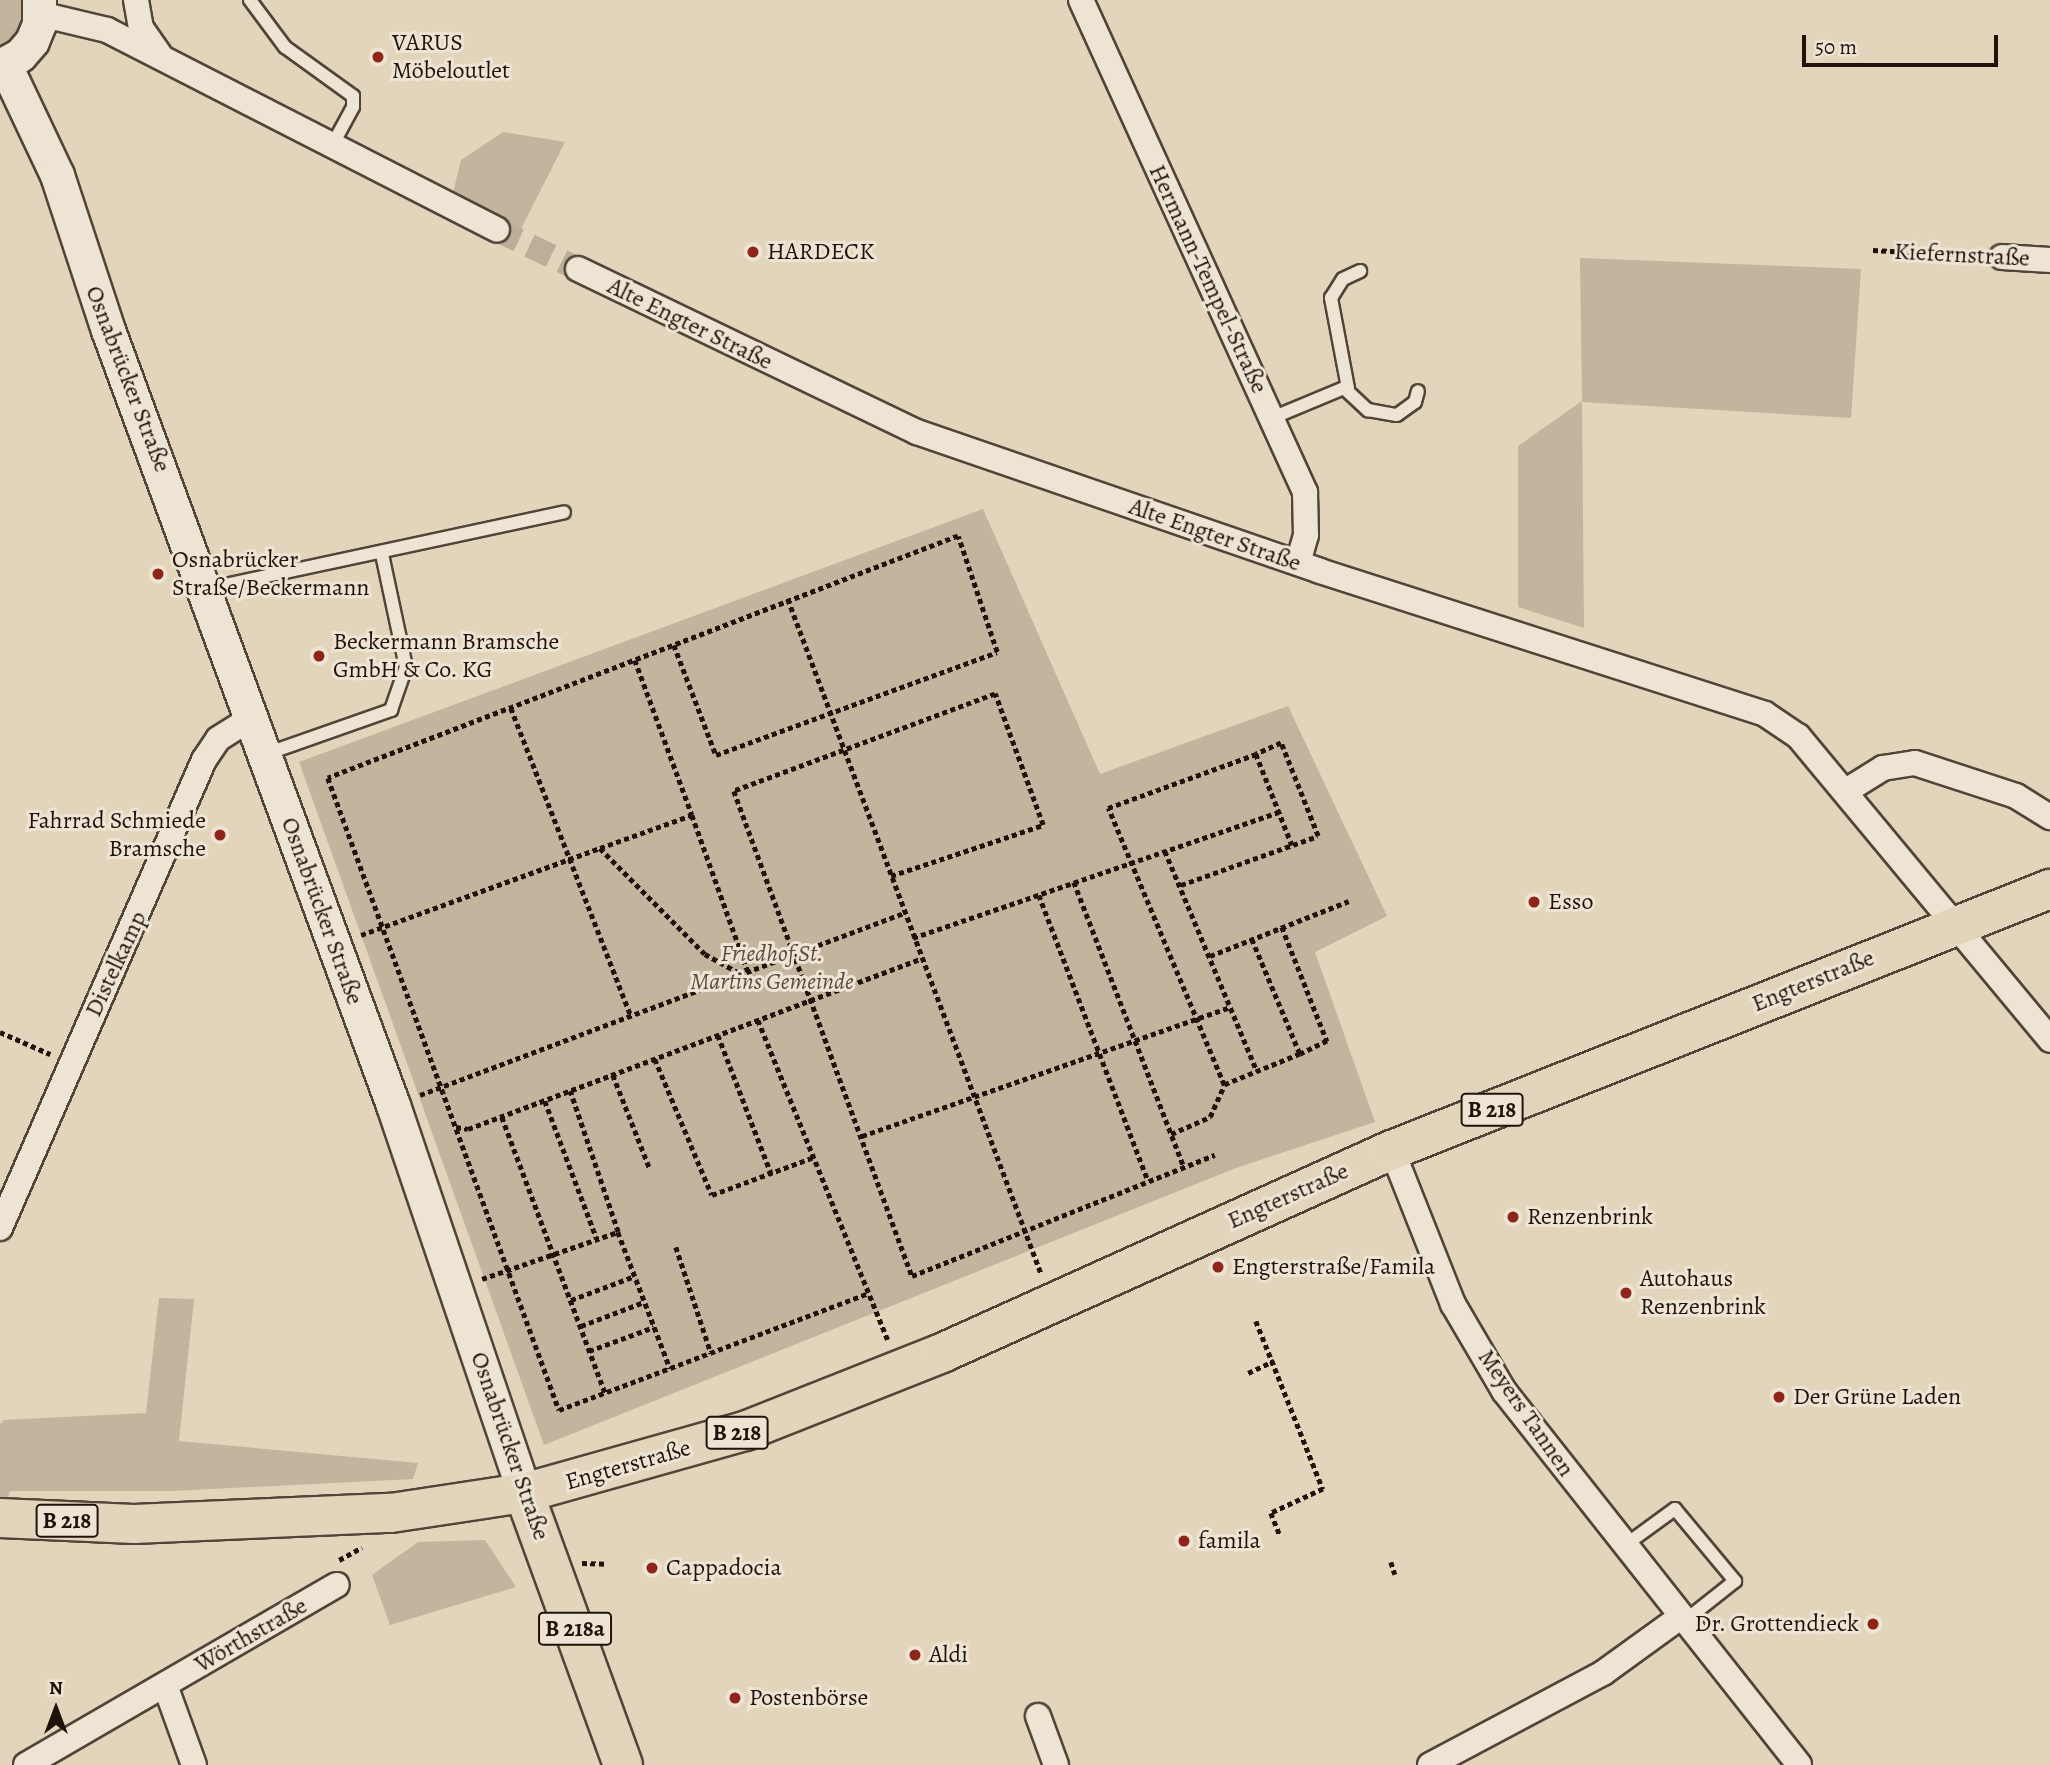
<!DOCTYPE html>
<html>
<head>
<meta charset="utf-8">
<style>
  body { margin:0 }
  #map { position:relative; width:2050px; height:1765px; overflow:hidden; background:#e3d5bb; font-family:Alegreya,serif }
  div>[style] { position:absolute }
  .green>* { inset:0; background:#c2b49d }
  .street-tunnel>* { height:24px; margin-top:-12px; transform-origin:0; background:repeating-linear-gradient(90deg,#bcae98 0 24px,transparent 0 36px) }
  .path>* { height:4.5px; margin-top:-2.25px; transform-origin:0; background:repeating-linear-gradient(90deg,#20130d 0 5px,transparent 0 8.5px) }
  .roads { filter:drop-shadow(2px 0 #514438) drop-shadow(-2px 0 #514438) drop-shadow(0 2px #514438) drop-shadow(0 -2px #514438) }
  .lane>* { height:12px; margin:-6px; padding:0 6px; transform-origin:6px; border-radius:6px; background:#ede4d3 }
  .street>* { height:24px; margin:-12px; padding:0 12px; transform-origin:12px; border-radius:12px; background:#ede4d3 }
  .secondary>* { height:33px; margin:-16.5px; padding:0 16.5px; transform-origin:16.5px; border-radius:16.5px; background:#ede4d3 }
  .primary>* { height:38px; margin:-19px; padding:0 19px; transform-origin:19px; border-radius:19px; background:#e3d5bb }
  .highway>* { height:38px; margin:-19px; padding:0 19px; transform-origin:19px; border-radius:19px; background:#e3d5bb }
  .dots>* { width:19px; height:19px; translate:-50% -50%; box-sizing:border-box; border:4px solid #ede4d3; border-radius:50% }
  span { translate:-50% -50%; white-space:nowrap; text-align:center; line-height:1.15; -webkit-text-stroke:6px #ede4d3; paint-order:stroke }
  .shield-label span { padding:2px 5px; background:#ede4d3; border:2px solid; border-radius:5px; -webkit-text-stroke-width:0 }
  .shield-label { font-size:23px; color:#20130d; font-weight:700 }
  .poi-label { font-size:24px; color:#20130d }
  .left { translate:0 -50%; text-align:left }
  .right { translate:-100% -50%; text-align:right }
  .street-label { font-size:24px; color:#20130d }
  .park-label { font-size:24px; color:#594b3f; font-style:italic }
  .north { position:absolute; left:21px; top:1674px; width:70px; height:70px; -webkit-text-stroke:5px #ede4d3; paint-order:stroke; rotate:0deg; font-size:19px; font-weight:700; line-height:28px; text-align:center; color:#20130d }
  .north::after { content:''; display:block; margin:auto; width:24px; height:32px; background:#20130d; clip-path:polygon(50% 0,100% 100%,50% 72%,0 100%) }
  .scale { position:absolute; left:1802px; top:35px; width:196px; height:32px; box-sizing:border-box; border:4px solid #20130d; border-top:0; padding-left:9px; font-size:21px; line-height:24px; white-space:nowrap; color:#20130d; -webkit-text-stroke:5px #ede4d3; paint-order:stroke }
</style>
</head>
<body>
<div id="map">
  <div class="green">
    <div style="clip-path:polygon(0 0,24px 0,25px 15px,13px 41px,0 50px)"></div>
    <div style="clip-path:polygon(503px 132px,565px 142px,516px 239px,450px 205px,461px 160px)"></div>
    <div style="clip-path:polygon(1580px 258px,1861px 269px,1851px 418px,1582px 402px,1584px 628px,1518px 607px,1518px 446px,1582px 401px)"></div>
    <div style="clip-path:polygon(983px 509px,1100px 774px,1288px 706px,1387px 916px,1315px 952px,1375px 1122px,1236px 1168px,544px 1445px,299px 762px)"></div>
    <div style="clip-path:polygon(159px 1298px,194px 1299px,179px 1441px,418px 1463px,413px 1479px,171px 1491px,10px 1491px,0 1520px,0 1424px,4px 1420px,146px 1413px)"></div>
    <div style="clip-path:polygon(485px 1540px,516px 1587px,390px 1625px,372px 1575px,418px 1542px)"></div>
  </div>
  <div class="street-tunnel">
    <div style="left:497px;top:230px;width:90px;rotate:25.7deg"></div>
  </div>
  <div class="path">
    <div style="left:1873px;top:250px;width:108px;rotate:3.2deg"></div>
    <div style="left:788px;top:599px;width:720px;rotate:69.43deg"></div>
    <div style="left:674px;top:645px;width:118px;rotate:69.1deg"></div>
    <div style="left:716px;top:755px;width:299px;rotate:-20.1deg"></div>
    <div style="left:997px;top:652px;width:122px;rotate:-108.6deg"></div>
    <div style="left:958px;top:536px;width:675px;rotate:158.99deg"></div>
    <div style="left:328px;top:778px;width:673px;rotate:69.92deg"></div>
    <div style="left:559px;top:1410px;width:331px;rotate:-20.7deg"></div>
    <div style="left:635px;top:660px;width:165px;rotate:69.8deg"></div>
    <div style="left:511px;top:708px;width:330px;rotate:68.7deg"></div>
    <div style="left:600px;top:848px;width:98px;rotate:-19.7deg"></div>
    <div style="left:692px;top:815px;width:166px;rotate:70.3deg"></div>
    <div style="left:1165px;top:851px;width:238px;rotate:67.3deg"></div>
    <div style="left:891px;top:876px;width:160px;rotate:-18.5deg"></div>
    <div style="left:1043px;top:825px;width:140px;rotate:-110.1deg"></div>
    <div style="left:995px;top:694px;width:278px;rotate:159.6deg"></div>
    <div style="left:734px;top:791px;width:517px;rotate:69.85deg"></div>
    <div style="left:912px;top:1276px;width:326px;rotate:-21.8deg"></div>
    <div style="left:1074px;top:882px;width:305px;rotate:68.9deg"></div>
    <div style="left:1181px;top:885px;width:145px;rotate:-19.7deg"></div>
    <div style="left:1318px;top:836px;width:100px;rotate:-111.7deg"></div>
    <div style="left:1281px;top:743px;width:27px;rotate:156deg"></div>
    <div style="left:1039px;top:895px;width:306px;rotate:69.1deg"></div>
    <div style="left:1282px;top:927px;width:123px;rotate:68.5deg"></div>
    <div style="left:1327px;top:1041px;width:30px;rotate:154deg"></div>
    <div style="left:361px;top:935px;width:254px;rotate:-20deg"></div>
    <div style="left:600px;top:848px;width:149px;rotate:45.3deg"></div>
    <div style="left:705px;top:954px;width:39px;rotate:29deg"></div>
    <div style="left:913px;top:938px;width:387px;rotate:-19deg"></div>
    <div style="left:1252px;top:939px;width:125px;rotate:67.3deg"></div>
    <div style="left:1300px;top:1054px;width:82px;rotate:157.8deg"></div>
    <div style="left:1224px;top:1085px;width:300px;rotate:-112.7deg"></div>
    <div style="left:1108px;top:808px;width:158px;rotate:-20deg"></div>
    <div style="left:1256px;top:754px;width:98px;rotate:68.4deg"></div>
    <div style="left:1210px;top:956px;width:149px;rotate:-21.6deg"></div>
    <div style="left:758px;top:1020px;width:345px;rotate:67.9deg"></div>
    <div style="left:0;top:1032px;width:55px;rotate:23.7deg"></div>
    <div style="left:718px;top:1035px;width:148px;rotate:69deg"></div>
    <div style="left:655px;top:1059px;width:147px;rotate:67.3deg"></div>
    <div style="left:712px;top:1195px;width:109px;rotate:-20.4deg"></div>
    <div style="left:613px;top:1075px;width:101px;rotate:68.5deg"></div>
    <div style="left:420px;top:1095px;width:517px;rotate:-20.61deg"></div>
    <div style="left:545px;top:1101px;width:147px;rotate:69.4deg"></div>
    <div style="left:502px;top:1117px;width:295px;rotate:69.5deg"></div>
    <div style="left:456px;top:1127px;width:12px;rotate:9deg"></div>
    <div style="left:468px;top:1129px;width:484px;rotate:-20.6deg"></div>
    <div style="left:1171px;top:1134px;width:43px;rotate:-23.6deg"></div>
    <div style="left:1210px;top:1117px;width:35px;rotate:-66deg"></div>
    <div style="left:862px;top:1136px;width:390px;rotate:-19.3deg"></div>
    <div style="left:618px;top:1232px;width:146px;rotate:69.1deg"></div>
    <div style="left:676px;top:1247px;width:112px;rotate:71.7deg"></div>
    <div style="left:482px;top:1279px;width:144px;rotate:-19.1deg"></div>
    <div style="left:618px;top:1232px;width:149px;rotate:-108.8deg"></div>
    <div style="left:571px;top:1300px;width:68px;rotate:-20.6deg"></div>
    <div style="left:1256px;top:1321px;width:181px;rotate:68.3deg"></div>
    <div style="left:1323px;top:1489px;width:57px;rotate:155.2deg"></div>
    <div style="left:1271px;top:1513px;width:24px;rotate:68deg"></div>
    <div style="left:581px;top:1326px;width:67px;rotate:-20.9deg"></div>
    <div style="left:589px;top:1351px;width:69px;rotate:-20.3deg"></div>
    <div style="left:1248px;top:1373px;width:29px;rotate:-25deg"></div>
    <div style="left:339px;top:1560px;width:26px;rotate:-29deg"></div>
    <div style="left:1391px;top:1562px;width:13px;rotate:72deg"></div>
    <div style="left:582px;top:1563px;width:24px;rotate:2deg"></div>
  </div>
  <div class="roads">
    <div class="lane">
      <div style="left:250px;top:0;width:59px;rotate:53.3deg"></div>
      <div style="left:285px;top:47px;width:84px;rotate:35.8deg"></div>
      <div style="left:353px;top:96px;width:11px;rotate:90deg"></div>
      <div style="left:353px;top:107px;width:42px;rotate:118.4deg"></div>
      <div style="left:1348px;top:388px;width:92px;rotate:-100.7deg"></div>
      <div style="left:1331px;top:298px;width:22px;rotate:-58deg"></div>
      <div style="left:1343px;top:279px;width:19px;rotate:-25deg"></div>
      <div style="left:1272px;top:418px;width:78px;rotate:-22.6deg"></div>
      <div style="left:1344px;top:388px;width:33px;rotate:43deg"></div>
      <div style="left:1368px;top:410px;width:29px;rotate:10deg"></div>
      <div style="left:1397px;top:415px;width:22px;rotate:-36deg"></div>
      <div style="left:1415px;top:402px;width:11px;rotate:-75deg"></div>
      <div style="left:206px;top:589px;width:366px;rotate:-12.1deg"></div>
      <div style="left:266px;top:754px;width:133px;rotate:-19.4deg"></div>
      <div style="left:391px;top:710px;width:46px;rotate:-70.8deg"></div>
      <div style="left:406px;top:667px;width:116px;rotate:-102deg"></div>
      <div style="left:1624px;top:1546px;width:63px;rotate:-36deg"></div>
      <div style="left:1675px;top:1509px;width:94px;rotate:50.2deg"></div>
      <div style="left:1735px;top:1581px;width:68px;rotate:141.6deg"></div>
    </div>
    <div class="street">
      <div style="left:136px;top:0;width:28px;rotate:80deg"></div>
      <div style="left:141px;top:28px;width:32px;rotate:55deg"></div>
      <div style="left:1081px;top:0;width:541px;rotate:65.52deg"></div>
      <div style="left:1305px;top:492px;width:43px;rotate:88.7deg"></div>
      <div style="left:1306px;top:535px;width:29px;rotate:106deg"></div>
      <div style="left:40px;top:14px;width:69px;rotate:13.4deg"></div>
      <div style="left:107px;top:30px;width:438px;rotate:27.1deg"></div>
      <div style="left:2002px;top:257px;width:48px;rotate:3.6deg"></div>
      <div style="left:578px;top:269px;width:376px;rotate:25.7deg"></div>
      <div style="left:917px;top:432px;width:426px;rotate:19deg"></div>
      <div style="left:1320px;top:571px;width:467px;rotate:17.8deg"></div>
      <div style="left:1765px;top:714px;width:40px;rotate:34deg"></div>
      <div style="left:1798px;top:736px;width:395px;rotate:50.3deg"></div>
      <div style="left:1846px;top:791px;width:44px;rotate:-31.9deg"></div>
      <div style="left:1883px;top:768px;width:32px;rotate:-9deg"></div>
      <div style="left:1915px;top:763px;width:106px;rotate:18.1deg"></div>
      <div style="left:2016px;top:796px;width:40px;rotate:32deg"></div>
      <div style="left:1392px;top:1150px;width:166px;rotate:68.4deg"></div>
      <div style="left:1453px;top:1304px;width:101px;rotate:59.6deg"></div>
      <div style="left:1504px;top:1391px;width:476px;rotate:51.7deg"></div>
      <div style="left:0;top:1228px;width:511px;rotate:-66.45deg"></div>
      <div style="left:204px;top:760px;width:25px;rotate:-56deg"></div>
      <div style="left:218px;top:739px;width:41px;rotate:-32.2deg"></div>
      <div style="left:165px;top:1685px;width:85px;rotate:70.1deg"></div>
      <div style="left:1038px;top:1716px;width:52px;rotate:69.8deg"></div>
      <div style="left:26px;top:1765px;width:359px;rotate:-30.1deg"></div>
      <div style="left:1430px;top:1765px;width:196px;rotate:-28deg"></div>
      <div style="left:1603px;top:1673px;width:94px;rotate:-35.9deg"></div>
    </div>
    <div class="secondary">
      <div style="left:5px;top:65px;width:122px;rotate:64.7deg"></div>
      <div style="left:57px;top:175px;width:163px;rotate:71.8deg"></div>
      <div style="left:108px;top:330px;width:826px;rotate:69.81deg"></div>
      <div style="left:393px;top:1105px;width:410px;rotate:71.3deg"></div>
      <div style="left:0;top:66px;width:23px;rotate:-29deg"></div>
      <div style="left:20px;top:55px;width:18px;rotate:-49deg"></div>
      <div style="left:32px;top:41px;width:18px;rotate:-68deg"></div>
      <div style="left:39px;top:24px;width:24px;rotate:-90deg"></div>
    </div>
    <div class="primary">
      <div style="left:623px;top:1765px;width:289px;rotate:-110deg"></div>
      <div style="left:524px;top:1493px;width:230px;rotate:-15.7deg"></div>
      <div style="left:745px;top:1431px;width:212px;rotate:-21.6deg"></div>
      <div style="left:942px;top:1353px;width:494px;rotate:-24.3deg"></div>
      <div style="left:1392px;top:1150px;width:708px;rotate:-21.64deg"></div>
    </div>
    <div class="highway">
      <div style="left:0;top:1518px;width:134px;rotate:2.6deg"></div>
      <div style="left:134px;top:1524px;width:257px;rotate:-2.5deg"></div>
      <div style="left:391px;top:1513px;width:134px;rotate:-8.6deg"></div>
    </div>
  </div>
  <div class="dots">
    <div style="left:378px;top:57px;background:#8f2418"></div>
    <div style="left:753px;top:252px;background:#8f2418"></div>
    <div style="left:158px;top:574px;background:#8f2418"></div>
    <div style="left:319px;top:656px;background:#8f2418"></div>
    <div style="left:220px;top:835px;background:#8f2418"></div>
    <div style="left:1534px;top:902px;background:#8f2418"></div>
    <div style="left:1513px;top:1217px;background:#8f2418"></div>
    <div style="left:1218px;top:1267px;background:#8f2418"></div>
    <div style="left:1626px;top:1293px;background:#8f2418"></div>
    <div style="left:1779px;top:1397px;background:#8f2418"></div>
    <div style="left:1184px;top:1541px;background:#8f2418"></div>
    <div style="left:652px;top:1568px;background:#8f2418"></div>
    <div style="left:1873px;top:1624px;background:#8f2418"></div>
    <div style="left:915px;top:1655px;background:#8f2418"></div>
    <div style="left:735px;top:1698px;background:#8f2418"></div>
  </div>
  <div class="shield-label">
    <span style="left:1492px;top:1110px">B 218</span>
    <span style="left:737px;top:1433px">B 218</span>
    <span style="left:67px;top:1521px">B 218</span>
    <span style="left:575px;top:1629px">B 218a</span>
  </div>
  <div class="poi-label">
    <span class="left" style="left:392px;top:57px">VARUS<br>Möbeloutlet</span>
    <span class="left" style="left:767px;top:252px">HARDECK</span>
    <span class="left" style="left:172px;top:574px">Osnabrücker<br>Straße/Beckermann</span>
    <span class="left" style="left:333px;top:656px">Beckermann Bramsche<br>GmbH &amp; Co. KG</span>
    <span class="right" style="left:206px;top:835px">Fahrrad Schmiede<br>Bramsche</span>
    <span class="left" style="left:1548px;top:902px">Esso</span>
    <span class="left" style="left:1527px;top:1217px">Renzenbrink</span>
    <span class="left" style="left:1232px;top:1267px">Engterstraße/Famila</span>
    <span class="left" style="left:1640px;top:1293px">Autohaus<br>Renzenbrink</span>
    <span class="left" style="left:1793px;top:1397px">Der Grüne Laden</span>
    <span class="left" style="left:1198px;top:1541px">famila</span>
    <span class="left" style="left:666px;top:1568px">Cappadocia</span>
    <span class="right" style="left:1859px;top:1624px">Dr. Grottendieck</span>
    <span class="left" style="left:929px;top:1655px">Aldi</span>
    <span class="left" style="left:749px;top:1698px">Postenbörse</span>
  </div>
  <div class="street-label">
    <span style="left:1962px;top:255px;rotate:3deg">Kiefernstraße</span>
    <span style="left:1208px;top:279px;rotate:65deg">Hermann-Tempel-Straße</span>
    <span style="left:690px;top:324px;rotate:26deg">Alte Engter Straße</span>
    <span style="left:128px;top:379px;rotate:69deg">Osnabrücker Straße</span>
    <span style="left:1215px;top:535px;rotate:19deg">Alte Engter Straße</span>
    <span style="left:322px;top:911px;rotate:70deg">Osnabrücker Straße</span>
    <span style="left:116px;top:964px;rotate:-65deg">Distelkamp</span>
    <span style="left:1813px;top:981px;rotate:-22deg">Engterstraße</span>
    <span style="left:1288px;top:1196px;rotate:-24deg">Engterstraße</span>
    <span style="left:1526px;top:1413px;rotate:55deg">Meyers Tannen</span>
    <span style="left:510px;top:1446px;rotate:71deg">Osnabrücker Straße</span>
    <span style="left:628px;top:1465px;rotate:-16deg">Engterstraße</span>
    <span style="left:251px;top:1635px;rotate:-30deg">Wörthstraße</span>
  </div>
  <div class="park-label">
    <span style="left:772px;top:968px">Friedhof St.<br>Martins Gemeinde</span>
  </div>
  <div class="north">N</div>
  <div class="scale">50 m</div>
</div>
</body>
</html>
